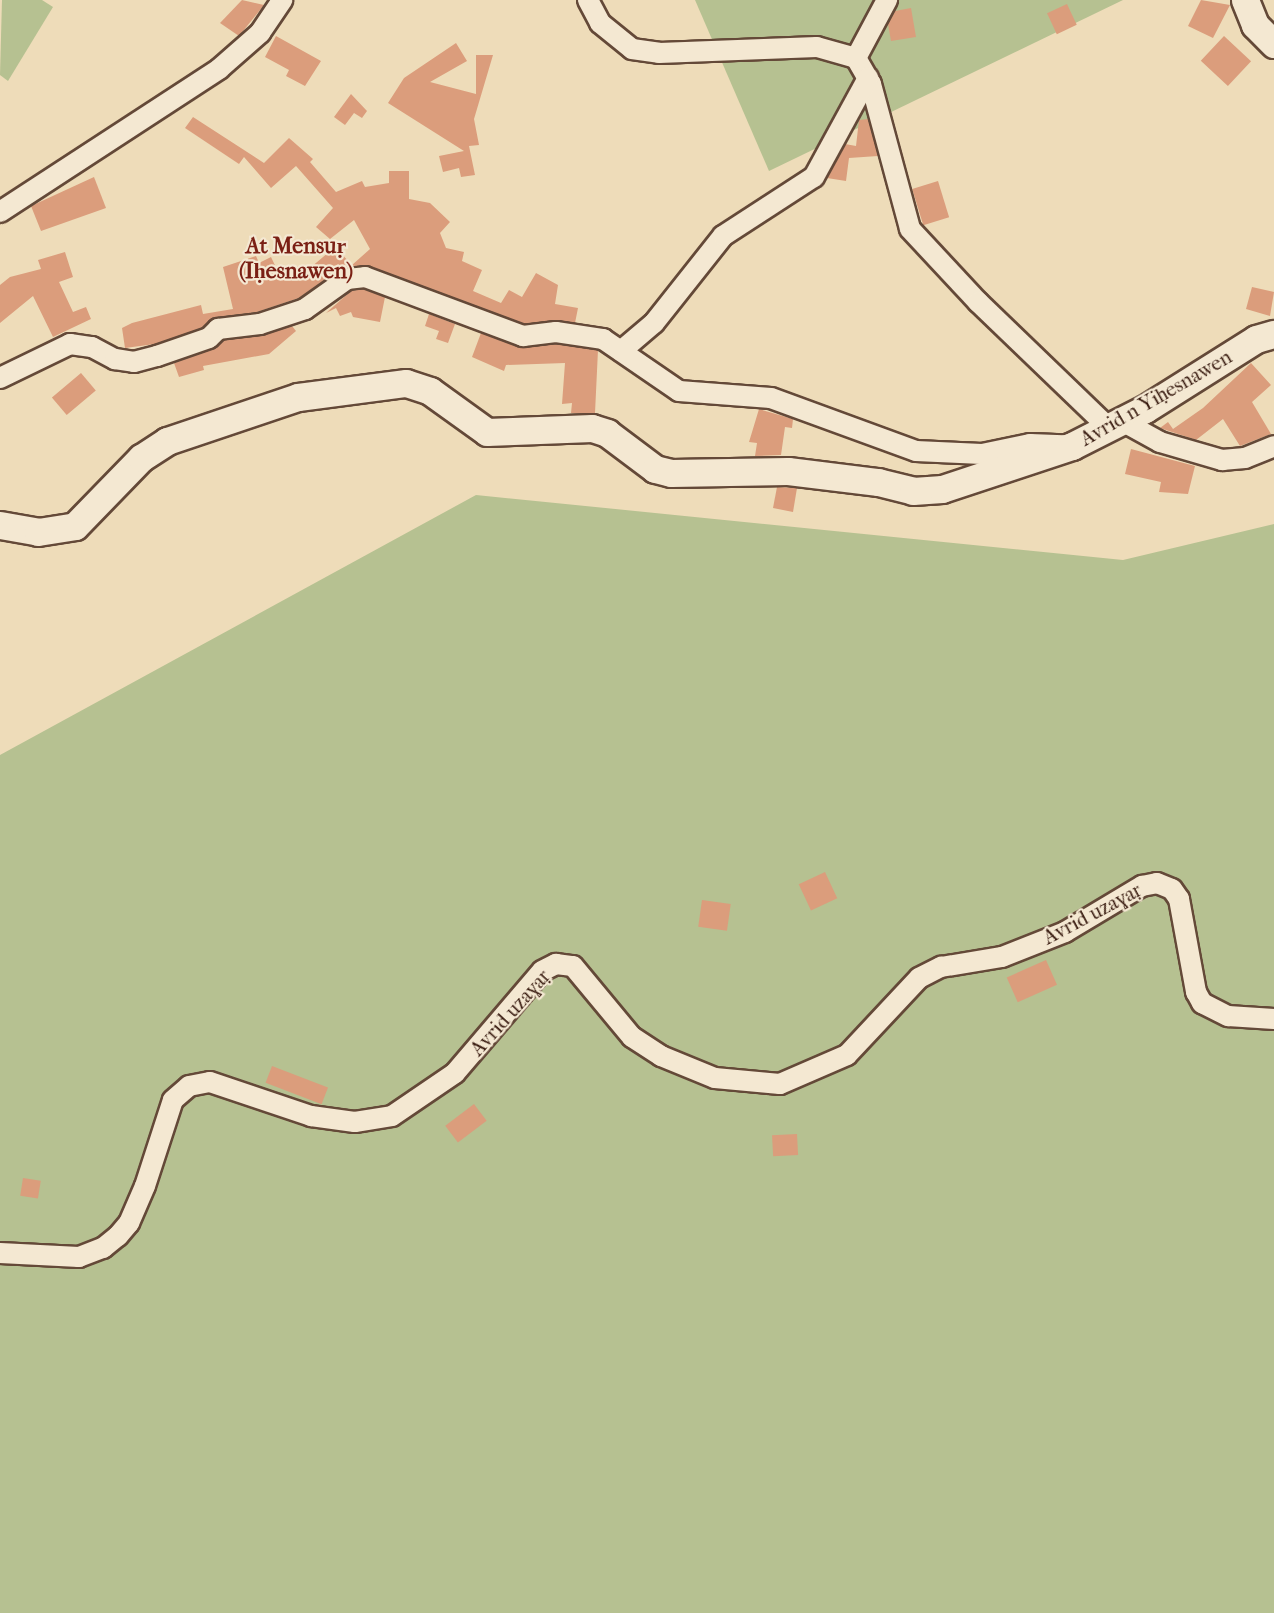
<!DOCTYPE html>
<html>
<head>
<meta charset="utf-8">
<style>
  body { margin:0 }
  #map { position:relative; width:1274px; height:1613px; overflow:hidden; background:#eedcb9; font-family:"IM FELL French Canon",serif }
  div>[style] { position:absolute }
  .green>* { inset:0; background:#b6c191 }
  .building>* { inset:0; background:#db9d7c; transform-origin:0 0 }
  .roads { filter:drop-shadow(2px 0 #644938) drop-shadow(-2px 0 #644938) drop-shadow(0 2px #644938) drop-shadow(0 -2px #644938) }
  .street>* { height:20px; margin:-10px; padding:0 10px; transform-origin:10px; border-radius:10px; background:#f4e8d2 }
  .secondary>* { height:27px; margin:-13.5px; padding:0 13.5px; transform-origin:13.5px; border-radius:13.5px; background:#f4e8d2 }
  span { translate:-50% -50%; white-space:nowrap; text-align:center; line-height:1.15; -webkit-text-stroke:4.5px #f4e8d2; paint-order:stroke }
  .street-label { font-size:20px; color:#36180d }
  .quarter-label { font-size:22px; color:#7a1f14; font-weight:700 }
</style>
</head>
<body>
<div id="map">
  <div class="green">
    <div style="clip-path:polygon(2px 0,42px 0,53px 7px,8px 81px,0 75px)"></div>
    <div style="clip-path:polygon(695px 0,1123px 0,769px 171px)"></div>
    <div style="clip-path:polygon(476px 495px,1123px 560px,1274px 524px,1274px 1613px,0 1613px,0 755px)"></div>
  </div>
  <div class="building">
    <div style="clip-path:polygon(242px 0,264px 5px,239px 36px,220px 23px)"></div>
    <div style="clip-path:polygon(1201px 0,1230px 5px,1213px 38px,1188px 26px)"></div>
    <div style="left:1067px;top:4px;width:23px;height:22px;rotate:65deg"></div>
    <div style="clip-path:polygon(911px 8px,916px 37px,891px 41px,888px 24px,895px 11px)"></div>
    <div style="clip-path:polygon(276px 36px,321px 61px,305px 86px,286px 76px,289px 70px,265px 57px)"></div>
    <div style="left:1224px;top:36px;width:37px;height:34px;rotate:43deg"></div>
    <div style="clip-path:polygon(456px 43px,467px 61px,430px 82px,476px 94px,476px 55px,493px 55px,474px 119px,479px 145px,469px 146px,475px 175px,461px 177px,459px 168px,443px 172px,439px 156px,464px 151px,388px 103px,404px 78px)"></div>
    <div style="clip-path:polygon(351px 94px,367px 111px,362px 118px,354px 113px,345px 125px,334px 117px)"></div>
    <div style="clip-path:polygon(193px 117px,264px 163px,289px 138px,313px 159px,310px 162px,336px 192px,362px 181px,365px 187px,389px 183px,389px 171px,409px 171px,409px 199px,430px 203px,450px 222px,440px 233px,446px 248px,464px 252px,462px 261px,482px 270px,473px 291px,501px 303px,509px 290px,522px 297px,536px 273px,558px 285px,555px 304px,578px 308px,575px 323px,524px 324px,364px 265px,341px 269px,299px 298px,257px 312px,217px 317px,202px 328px,155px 344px,125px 348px,122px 328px,132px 323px,201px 305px,203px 314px,233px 309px,223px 267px,256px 256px,259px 263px,271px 257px,282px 280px,298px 266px,304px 273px,335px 247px,352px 265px,370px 249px,354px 220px,330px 239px,316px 227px,333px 208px,296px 166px,271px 188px,244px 157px,239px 164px,185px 128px)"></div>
    <div style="clip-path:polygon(868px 119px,878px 156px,849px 158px,846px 181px,827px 178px,845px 144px,856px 146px,859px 120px)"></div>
    <div style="clip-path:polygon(94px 177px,106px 208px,41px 231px,31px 206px)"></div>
    <div style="left:938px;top:181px;width:38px;height:27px;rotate:73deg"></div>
    <div style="clip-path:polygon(65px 252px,73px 277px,59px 282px,73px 312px,86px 307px,91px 319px,53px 337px,33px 296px,0 323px,0 285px,10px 277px,41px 269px,38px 260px)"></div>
    <div style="clip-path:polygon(1252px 287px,1274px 292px,1270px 316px,1246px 309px)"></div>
    <div style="clip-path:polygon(363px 289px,385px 297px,380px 322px,353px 317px,351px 312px,340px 316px,336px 308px,326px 313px,351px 291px)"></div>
    <div style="clip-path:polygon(429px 314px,455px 324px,448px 343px,436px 339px,439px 331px,425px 326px)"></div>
    <div style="clip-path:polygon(292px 326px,296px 331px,269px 354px,203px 366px,204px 370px,179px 377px,174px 363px,213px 349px,224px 340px)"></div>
    <div style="clip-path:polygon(481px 333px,519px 347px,556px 344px,598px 350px,595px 413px,571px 413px,572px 403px,562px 404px,565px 363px,506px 365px,504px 371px,472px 357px)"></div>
    <div style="clip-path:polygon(1251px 363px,1271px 385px,1252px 402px,1271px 434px,1240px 446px,1223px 419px,1196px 440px,1160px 428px,1168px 422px,1173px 429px,1203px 408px)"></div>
    <div style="left:81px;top:373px;width:23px;height:38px;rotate:50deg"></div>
    <div style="clip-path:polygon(759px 409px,793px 419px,792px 428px,785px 427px,781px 455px,755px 456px,757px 443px,749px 442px)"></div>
    <div style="clip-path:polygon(1131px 449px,1195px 466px,1188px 494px,1159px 492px,1161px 482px,1125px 474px)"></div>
    <div style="clip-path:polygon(777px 487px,797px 488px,793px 512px,773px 508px)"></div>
    <div style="left:825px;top:872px;width:29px;height:29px;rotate:65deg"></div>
    <div style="left:702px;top:900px;width:29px;height:27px;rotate:8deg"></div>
    <div style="left:1046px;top:960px;width:27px;height:43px;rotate:66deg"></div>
    <div style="left:272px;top:1066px;width:60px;height:18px;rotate:21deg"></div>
    <div style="left:474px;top:1104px;width:21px;height:36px;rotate:53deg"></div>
    <div style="left:797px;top:1134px;width:21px;height:25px;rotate:87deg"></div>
    <div style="left:23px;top:1178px;width:18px;height:18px;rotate:9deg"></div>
  </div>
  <div class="roads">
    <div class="street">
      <div style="left:588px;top:0;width:26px;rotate:62deg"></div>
      <div style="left:600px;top:23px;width:41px;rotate:39.1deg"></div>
      <div style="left:632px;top:49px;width:27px;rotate:8deg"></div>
      <div style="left:659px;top:53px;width:158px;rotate:-2.2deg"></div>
      <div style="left:817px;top:47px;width:41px;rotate:15.8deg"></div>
      <div style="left:856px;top:58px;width:30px;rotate:60deg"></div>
      <div style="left:871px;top:84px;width:150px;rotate:74.9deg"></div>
      <div style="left:910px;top:229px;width:100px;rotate:47deg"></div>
      <div style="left:978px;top:302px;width:182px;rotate:43.9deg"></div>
      <div style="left:856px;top:58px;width:66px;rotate:-61.9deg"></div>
      <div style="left:0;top:212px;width:262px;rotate:-33.1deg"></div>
      <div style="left:219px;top:69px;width:55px;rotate:-41.3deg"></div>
      <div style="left:260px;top:33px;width:40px;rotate:-56deg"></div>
      <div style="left:621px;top:351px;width:43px;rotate:-40.3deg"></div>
      <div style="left:654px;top:323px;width:111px;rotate:-51.6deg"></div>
      <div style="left:723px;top:236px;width:108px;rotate:-33deg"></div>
      <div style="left:814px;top:177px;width:113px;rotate:-61.4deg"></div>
      <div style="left:0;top:378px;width:78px;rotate:-25.9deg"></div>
      <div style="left:70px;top:344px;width:22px;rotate:8deg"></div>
      <div style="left:92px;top:347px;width:26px;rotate:28deg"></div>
      <div style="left:115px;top:359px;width:19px;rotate:9deg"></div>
      <div style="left:134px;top:362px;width:24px;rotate:-15deg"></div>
      <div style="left:157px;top:356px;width:55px;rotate:-19.1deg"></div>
      <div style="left:209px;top:338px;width:13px;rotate:-45deg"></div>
      <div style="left:218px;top:329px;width:42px;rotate:-6.8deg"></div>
      <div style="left:260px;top:324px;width:47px;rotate:-18.4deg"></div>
      <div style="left:305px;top:309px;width:52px;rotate:-35.5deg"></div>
      <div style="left:347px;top:279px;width:18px;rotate:-6deg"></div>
      <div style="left:365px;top:277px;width:169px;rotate:20.5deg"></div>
      <div style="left:523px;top:336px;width:33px;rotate:-7deg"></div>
      <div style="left:556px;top:332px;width:48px;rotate:8.5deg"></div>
      <div style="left:603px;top:339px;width:92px;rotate:34.4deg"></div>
      <div style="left:679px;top:391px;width:92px;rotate:4.4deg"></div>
      <div style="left:771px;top:398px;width:154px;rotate:20.1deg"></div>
      <div style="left:916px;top:451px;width:66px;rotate:2.6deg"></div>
      <div style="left:982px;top:454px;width:49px;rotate:-11.8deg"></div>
      <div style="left:1030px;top:444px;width:33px;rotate:2deg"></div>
      <div style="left:1122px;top:421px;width:43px;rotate:28.9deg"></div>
      <div style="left:1160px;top:442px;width:65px;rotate:16.2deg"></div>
      <div style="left:1222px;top:460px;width:23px;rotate:-5deg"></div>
      <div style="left:1245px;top:458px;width:31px;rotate:-22deg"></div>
      <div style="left:0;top:1253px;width:79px;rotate:2.9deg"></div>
      <div style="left:79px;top:1257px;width:26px;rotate:-21deg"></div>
      <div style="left:103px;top:1248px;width:19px;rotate:-39deg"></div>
      <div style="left:118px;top:1236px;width:17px;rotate:-50deg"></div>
      <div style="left:129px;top:1223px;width:40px;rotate:-66.6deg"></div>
      <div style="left:145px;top:1186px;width:90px;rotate:-72deg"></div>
      <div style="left:173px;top:1100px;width:21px;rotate:-41deg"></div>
      <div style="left:189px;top:1086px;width:21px;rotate:-11deg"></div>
      <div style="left:210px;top:1082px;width:107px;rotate:18.6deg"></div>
      <div style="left:311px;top:1116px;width:44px;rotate:7.8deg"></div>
      <div style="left:355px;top:1122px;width:37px;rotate:-9deg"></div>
      <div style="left:392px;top:1116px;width:76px;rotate:-34.3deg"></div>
      <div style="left:455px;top:1073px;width:134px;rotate:-49.5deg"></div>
      <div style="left:542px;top:971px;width:16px;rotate:-27deg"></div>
      <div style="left:556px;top:964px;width:17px;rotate:7deg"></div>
      <div style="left:573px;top:966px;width:92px;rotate:50.3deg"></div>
      <div style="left:632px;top:1037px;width:35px;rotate:33deg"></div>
      <div style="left:661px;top:1056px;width:58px;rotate:22.2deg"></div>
      <div style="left:715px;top:1078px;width:65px;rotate:5.3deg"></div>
      <div style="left:780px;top:1084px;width:73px;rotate:-23.4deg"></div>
      <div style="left:847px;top:1055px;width:105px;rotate:-46.9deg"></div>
      <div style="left:919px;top:978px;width:25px;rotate:-27deg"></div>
      <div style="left:941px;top:967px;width:62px;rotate:-9.3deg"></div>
      <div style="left:1002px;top:957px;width:68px;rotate:-21.6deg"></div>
      <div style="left:1065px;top:932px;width:90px;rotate:-30.9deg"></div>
      <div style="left:1142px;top:886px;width:15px;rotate:-11deg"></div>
      <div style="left:1157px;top:883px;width:16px;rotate:22deg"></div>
      <div style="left:1172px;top:889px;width:12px;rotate:55deg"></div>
      <div style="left:1179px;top:899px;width:95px;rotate:79.6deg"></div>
      <div style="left:1196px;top:992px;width:13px;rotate:61deg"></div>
      <div style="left:1202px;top:1003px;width:29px;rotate:27deg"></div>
      <div style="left:1228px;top:1016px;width:46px;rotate:3.7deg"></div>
    </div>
    <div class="secondary">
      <div style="left:1245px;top:0;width:27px;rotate:68deg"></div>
      <div style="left:1255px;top:25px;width:27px;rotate:45deg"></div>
      <div style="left:0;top:525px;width:39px;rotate:10deg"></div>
      <div style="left:38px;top:532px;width:37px;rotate:-9deg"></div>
      <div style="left:75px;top:526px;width:95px;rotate:-45.9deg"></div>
      <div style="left:141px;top:458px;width:31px;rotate:-33deg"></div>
      <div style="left:167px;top:441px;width:138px;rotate:-18.6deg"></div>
      <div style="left:298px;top:397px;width:109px;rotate:-7.4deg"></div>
      <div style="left:406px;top:383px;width:25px;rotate:18deg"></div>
      <div style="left:430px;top:391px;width:70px;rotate:35.7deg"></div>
      <div style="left:487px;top:432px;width:105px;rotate:-2.2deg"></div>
      <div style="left:592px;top:428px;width:16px;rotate:18deg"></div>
      <div style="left:607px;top:433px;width:60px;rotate:36.9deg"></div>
      <div style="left:655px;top:469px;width:16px;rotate:14deg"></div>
      <div style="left:671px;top:473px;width:117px;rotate:-1deg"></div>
      <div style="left:788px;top:471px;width:91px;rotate:7deg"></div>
      <div style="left:878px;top:482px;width:36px;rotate:14deg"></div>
      <div style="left:913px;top:491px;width:29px;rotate:-4deg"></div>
      <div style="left:942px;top:489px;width:137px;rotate:-18.3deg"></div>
      <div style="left:1072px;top:446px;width:82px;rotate:-26.9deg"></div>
      <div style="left:1145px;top:409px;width:131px;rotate:-32.2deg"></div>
      <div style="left:1256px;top:339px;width:19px;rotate:-16deg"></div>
    </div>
  </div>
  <div class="street-label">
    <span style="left:1156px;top:398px;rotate:-30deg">Avrid n Yiḥesnawen</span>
    <span style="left:1092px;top:914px;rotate:-28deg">Avrid uzaɣaṛ</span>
    <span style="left:510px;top:1013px;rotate:-48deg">Avrid uzaɣaṛ</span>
  </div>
  <div class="quarter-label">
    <span style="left:296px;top:259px">At Mensuṛ<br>(Iḥesnawen)</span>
  </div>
</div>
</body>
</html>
